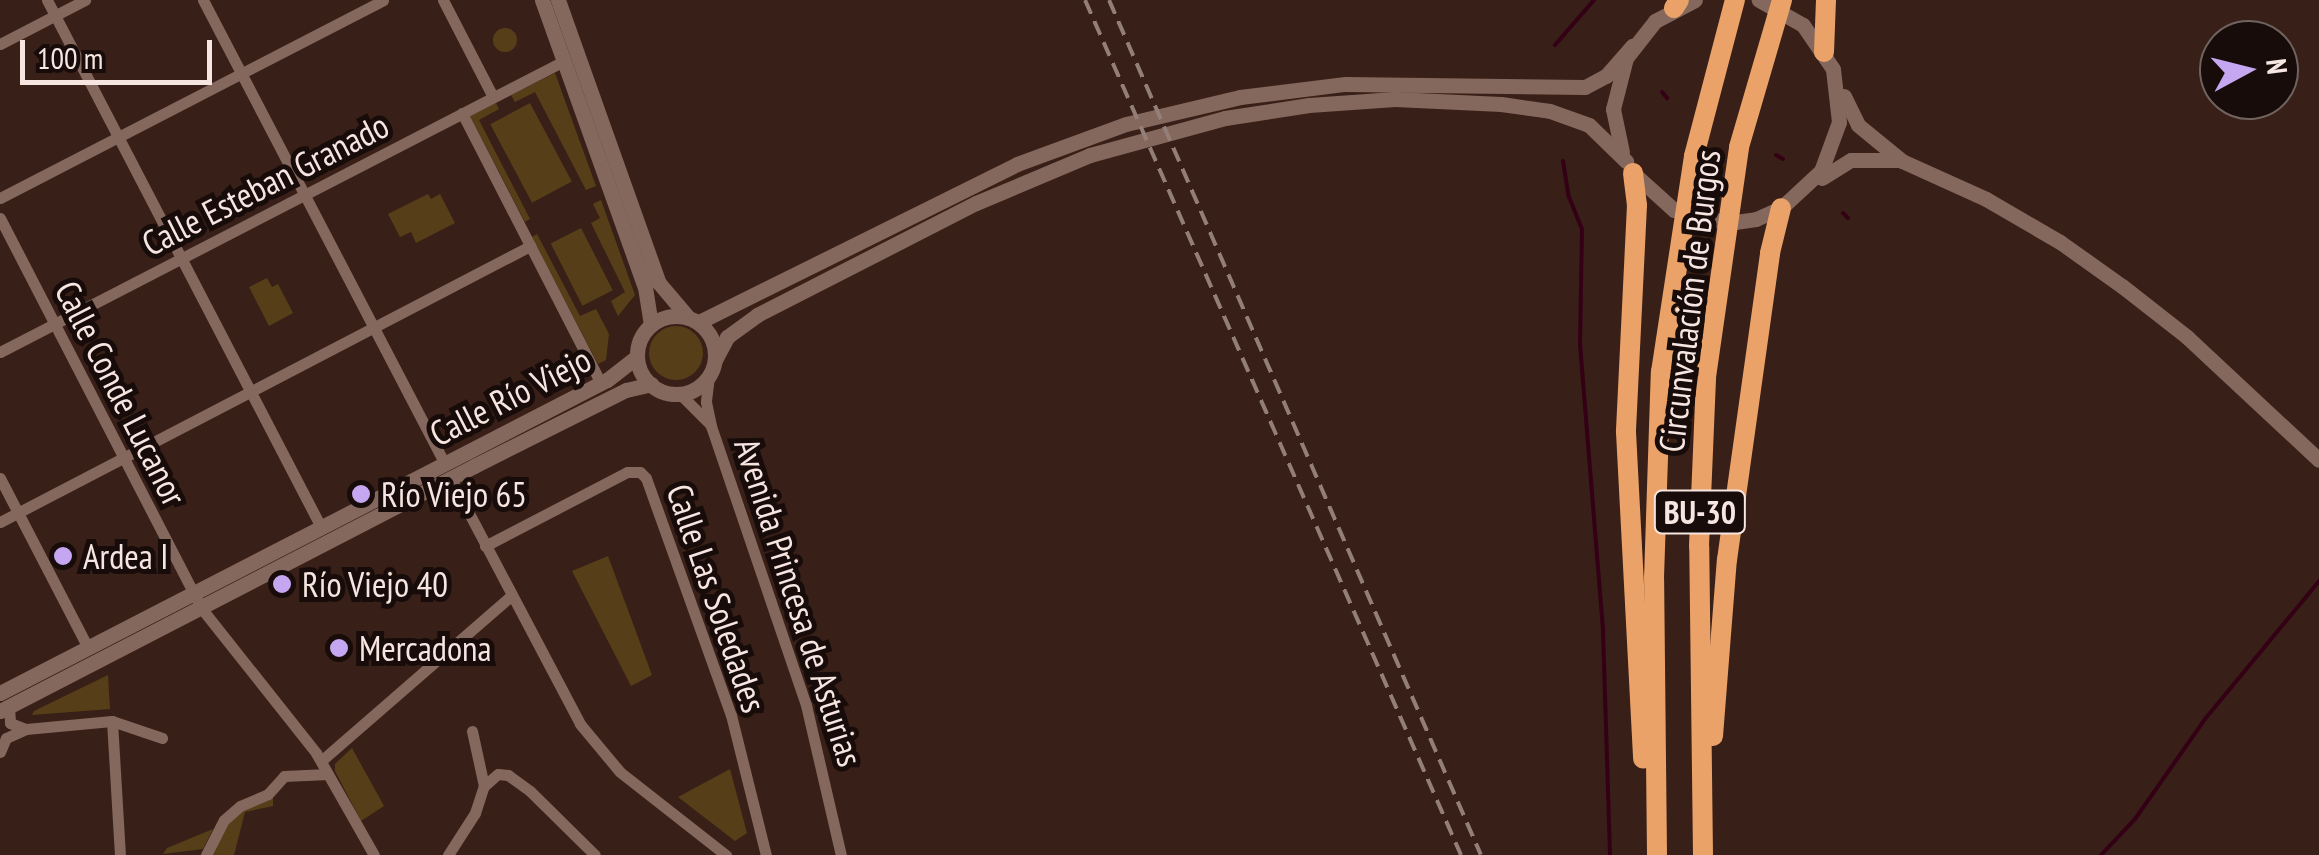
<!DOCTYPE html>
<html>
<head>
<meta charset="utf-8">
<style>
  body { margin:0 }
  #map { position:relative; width:2319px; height:855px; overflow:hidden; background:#381f17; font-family:"PT Sans Narrow",sans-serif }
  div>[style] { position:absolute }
  .green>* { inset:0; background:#563f18; transform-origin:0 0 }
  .round { border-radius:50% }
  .stream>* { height:4px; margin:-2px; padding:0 2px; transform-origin:2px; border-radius:2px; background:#340015 }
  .street>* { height:11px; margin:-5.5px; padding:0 5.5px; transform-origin:5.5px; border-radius:5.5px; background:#84675d }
  .secondary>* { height:15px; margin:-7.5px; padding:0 7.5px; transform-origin:7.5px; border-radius:7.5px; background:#84675d }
  .secondary>.ring { margin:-7.5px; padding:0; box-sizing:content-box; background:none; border:15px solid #84675d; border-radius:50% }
  .highway>* { height:20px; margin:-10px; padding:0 10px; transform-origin:10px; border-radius:10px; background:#eba268 }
  .rail>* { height:4px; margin-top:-2px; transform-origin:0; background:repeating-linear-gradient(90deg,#937e78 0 15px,transparent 0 23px) }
  .dots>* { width:28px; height:28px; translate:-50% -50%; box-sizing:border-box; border:5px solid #170c09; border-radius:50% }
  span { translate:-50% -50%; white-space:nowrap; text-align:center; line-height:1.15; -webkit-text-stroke:10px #170c09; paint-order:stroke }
  .shield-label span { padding:2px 8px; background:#170c09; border:2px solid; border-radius:8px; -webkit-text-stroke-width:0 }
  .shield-label { font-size:32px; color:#f6e5e0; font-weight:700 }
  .street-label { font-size:35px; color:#f6e5e0 }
  .poi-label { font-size:35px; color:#f6e5e0 }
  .left { translate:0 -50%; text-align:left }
  .north { position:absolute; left:2199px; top:20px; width:100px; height:100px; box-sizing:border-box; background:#170c09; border:2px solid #70635f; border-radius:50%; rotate:83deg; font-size:28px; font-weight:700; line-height:40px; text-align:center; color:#f6e5e0 }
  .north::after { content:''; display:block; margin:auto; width:35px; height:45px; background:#c5a7f1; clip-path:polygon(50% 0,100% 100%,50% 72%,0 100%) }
  .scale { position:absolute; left:20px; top:40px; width:192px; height:45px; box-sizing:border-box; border:5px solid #f6e5e0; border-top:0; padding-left:12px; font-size:30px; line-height:35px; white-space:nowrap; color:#f6e5e0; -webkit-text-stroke:8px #170c09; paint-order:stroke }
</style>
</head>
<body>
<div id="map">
  <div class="green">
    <div class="round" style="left:493px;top:28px;width:24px;height:24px"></div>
    <div style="clip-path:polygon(555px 73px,596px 186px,586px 190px,535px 92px,515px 102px,511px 95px)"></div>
    <div style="clip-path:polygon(496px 103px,499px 109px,479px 120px,530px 219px,525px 222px,470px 116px)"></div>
    <div style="left:530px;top:103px;width:89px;height:45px;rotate:62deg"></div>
    <div style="clip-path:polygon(428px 194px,431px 199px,440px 194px,455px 223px,416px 243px,411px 232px,400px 237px,388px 214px)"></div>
    <div style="clip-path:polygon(601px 200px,635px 295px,618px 316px,611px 301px,625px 292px,591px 223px,600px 218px,593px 204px)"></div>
    <div style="left:581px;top:228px;width:70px;height:34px;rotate:63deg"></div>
    <div style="clip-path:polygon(537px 234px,580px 316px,596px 309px,609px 334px,606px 360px,598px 364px,532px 237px)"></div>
    <div style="clip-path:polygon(267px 278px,272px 287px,278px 284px,293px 313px,269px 326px,249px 287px)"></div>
    <div class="round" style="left:649px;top:326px;width:54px;height:54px"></div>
    <div style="clip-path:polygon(608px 556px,652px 675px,631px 686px,572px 571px)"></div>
    <div style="clip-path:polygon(108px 675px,110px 709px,32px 715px,34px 711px)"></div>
    <div style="clip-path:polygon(352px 748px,384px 806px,361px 821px,335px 771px,335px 764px)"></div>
    <div style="clip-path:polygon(730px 769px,747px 833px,735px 841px,678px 797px)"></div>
    <div style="clip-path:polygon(273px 795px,273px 806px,245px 812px,234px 855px,211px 855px,220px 832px,241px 810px)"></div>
    <div style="clip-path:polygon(213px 829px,203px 849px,163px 854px,167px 848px)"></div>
  </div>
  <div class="stream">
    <div style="left:1555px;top:45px;width:60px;rotate:-49.1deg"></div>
    <div style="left:1662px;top:92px;width:8px;rotate:50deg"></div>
    <div style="left:1776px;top:155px;width:8px;rotate:30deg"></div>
    <div style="left:1563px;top:161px;width:36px;rotate:81deg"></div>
    <div style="left:1569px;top:197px;width:35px;rotate:68deg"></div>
    <div style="left:1582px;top:230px;width:114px;rotate:91deg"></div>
    <div style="left:1580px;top:344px;width:288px;rotate:85.4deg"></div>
    <div style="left:1603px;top:631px;width:224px;rotate:88.2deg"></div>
    <div style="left:1843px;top:213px;width:7px;rotate:45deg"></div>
    <div style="left:2101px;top:855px;width:50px;rotate:-46.6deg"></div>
    <div style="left:2135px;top:819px;width:122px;rotate:-55deg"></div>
    <div style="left:2205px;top:719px;width:179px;rotate:-50.4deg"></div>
  </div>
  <div class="street">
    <div style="left:47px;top:0;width:594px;rotate:62.53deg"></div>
    <div style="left:203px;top:0;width:523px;rotate:62.46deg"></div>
    <div style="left:443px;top:0;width:109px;rotate:62.7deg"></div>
    <div style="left:0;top:44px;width:96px;rotate:-27.4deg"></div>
    <div style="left:462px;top:113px;width:304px;rotate:62.8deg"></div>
    <div style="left:0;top:198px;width:431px;rotate:-27.3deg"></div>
    <div style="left:0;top:218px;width:440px;rotate:62.7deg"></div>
    <div style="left:202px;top:609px;width:184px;rotate:51.6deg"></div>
    <div style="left:316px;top:753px;width:117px;rotate:60.4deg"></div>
    <div style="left:0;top:352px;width:626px;rotate:-27.3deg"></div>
    <div style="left:709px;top:376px;width:26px;rotate:97deg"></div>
    <div style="left:706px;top:402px;width:25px;rotate:78deg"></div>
    <div style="left:711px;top:426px;width:295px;rotate:71.2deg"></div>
    <div style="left:806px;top:705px;width:154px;rotate:76.9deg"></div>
    <div style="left:680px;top:394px;width:41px;rotate:45deg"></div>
    <div style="left:0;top:478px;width:191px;rotate:62.6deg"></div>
    <div style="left:451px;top:479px;width:277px;rotate:62.2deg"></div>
    <div style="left:580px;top:724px;width:62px;rotate:50.2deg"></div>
    <div style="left:620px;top:772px;width:135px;rotate:38.1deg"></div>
    <div style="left:0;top:522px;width:598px;rotate:-27.51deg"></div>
    <div style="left:485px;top:546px;width:160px;rotate:-27.5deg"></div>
    <div style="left:627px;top:472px;width:13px"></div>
    <div style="left:640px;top:472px;width:8px;rotate:45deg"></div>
    <div style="left:646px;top:478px;width:252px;rotate:70.3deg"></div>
    <div style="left:731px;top:715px;width:144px;rotate:76deg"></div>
    <div style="left:9px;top:707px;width:16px;rotate:86deg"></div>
    <div style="left:10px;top:723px;width:17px;rotate:21deg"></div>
    <div style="left:112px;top:721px;width:134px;rotate:86.6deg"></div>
    <div style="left:472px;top:731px;width:56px;rotate:77.7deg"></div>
    <div style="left:0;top:752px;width:15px;rotate:-67deg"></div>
    <div style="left:6px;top:738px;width:22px;rotate:-24deg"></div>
    <div style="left:26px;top:729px;width:86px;rotate:-5.3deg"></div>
    <div style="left:112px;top:721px;width:53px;rotate:18.8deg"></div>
    <div style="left:321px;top:761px;width:252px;rotate:-41deg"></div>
    <div style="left:206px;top:855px;width:39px;rotate:-63deg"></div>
    <div style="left:224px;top:820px;width:21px;rotate:-41deg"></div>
    <div style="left:240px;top:806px;width:30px;rotate:-23deg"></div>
    <div style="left:268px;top:794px;width:24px;rotate:-48deg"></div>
    <div style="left:284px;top:776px;width:44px;rotate:-2.6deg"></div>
    <div style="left:448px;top:855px;width:50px;rotate:-57.3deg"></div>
    <div style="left:475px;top:813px;width:28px;rotate:-72deg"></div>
    <div style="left:484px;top:786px;width:18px;rotate:-41deg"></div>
    <div style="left:498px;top:774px;width:10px;rotate:6deg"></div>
    <div style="left:508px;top:775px;width:27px;rotate:36deg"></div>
    <div style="left:530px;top:791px;width:91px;rotate:44.6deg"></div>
  </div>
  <div class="secondary">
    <div style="left:542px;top:0;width:305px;rotate:70.3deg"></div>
    <div style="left:645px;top:287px;width:37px;rotate:81deg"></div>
    <div style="left:558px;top:0;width:300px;rotate:70.4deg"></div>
    <div style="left:659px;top:283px;width:43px;rotate:49.7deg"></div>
    <div style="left:1844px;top:96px;width:32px;rotate:64deg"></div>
    <div style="left:1858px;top:125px;width:57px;rotate:39.3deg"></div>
    <div style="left:1902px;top:161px;width:92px;rotate:24.3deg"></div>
    <div style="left:1986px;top:199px;width:86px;rotate:30.2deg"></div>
    <div style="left:2060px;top:242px;width:76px;rotate:35.4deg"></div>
    <div style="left:2122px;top:286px;width:83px;rotate:38.1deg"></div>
    <div style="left:2187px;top:337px;width:180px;rotate:43deg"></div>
    <div style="left:1622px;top:152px;width:44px;rotate:-101.8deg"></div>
    <div style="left:1613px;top:109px;width:53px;rotate:-75.7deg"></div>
    <div style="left:1626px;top:58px;width:47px;rotate:-51.9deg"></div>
    <div style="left:1655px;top:21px;width:45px;rotate:-27.7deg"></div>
    <div style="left:1633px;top:173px;width:55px;rotate:42.1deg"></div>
    <div style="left:1674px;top:210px;width:56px;rotate:13.5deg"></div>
    <div style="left:1728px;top:223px;width:28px;rotate:-8deg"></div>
    <div style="left:1756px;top:219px;width:27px;rotate:-24deg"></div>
    <div style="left:1781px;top:208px;width:54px;rotate:-42.8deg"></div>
    <div style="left:1821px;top:171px;width:52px;rotate:-69.8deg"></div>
    <div style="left:1839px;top:122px;width:53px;rotate:-96.5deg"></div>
    <div style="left:1833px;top:69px;width:53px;rotate:-124.3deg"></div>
    <div style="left:1803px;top:25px;width:51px;rotate:-150.4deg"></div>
    <div style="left:1822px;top:178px;width:34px;rotate:-32deg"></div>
    <div style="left:1851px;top:160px;width:47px"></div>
    <div class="ring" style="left:637px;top:316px;width:63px;height:63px"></div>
    <div style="left:699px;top:322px;width:355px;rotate:-26.4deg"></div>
    <div style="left:1017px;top:164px;width:116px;rotate:-20.2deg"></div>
    <div style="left:1126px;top:124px;width:117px;rotate:-13.3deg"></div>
    <div style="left:1240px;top:97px;width:106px;rotate:-7.1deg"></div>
    <div style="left:1345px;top:84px;width:240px;rotate:0.7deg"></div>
    <div style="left:1585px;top:87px;width:24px;rotate:-28deg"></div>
    <div style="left:1606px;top:76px;width:40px;rotate:-49deg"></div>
    <div style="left:715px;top:360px;width:26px;rotate:-62deg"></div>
    <div style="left:727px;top:337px;width:37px;rotate:-36deg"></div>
    <div style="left:757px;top:315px;width:246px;rotate:-27.1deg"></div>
    <div style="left:976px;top:203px;width:124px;rotate:-22.8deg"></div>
    <div style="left:1090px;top:155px;width:140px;rotate:-15.3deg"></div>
    <div style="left:1225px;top:118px;width:85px;rotate:-8.8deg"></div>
    <div style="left:1309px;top:105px;width:86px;rotate:-4deg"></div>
    <div style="left:1395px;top:99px;width:106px;rotate:2.7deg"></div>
    <div style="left:1501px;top:104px;width:49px;rotate:8.1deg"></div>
    <div style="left:1550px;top:111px;width:41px;rotate:19.7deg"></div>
    <div style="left:1589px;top:125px;width:52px;rotate:44.2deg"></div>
    <div style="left:0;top:693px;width:683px;rotate:-27.28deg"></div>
    <div style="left:607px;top:380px;width:37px;rotate:-38deg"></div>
    <div style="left:0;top:711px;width:534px;rotate:-27.33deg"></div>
    <div style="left:474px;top:466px;width:170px;rotate:-26.6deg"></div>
    <div style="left:626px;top:390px;width:26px;rotate:-13deg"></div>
  </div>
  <div class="highway">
    <div style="left:1674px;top:8px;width:9px;rotate:-58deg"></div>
    <div style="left:1824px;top:52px;width:52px;rotate:-87.8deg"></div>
    <div style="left:1633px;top:173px;width:32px;rotate:83deg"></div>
    <div style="left:1637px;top:205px;width:227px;rotate:92.8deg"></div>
    <div style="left:1626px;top:432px;width:327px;rotate:87deg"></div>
    <div style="left:1713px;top:736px;width:177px;rotate:-85.5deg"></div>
    <div style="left:1727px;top:560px;width:310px;rotate:-82deg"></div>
    <div style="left:1770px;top:253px;width:46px;rotate:-76.3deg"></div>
    <div style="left:1657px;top:855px;width:277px;rotate:-90.6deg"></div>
    <div style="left:1654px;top:578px;width:206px;rotate:-88.1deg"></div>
    <div style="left:1661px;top:372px;width:219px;rotate:-81.3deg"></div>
    <div style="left:1694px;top:156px;width:161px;rotate:-75.3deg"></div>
    <div style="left:1703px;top:855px;width:309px;rotate:-90.7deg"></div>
    <div style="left:1699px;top:546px;width:169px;rotate:-87.6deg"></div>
    <div style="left:1706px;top:377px;width:232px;rotate:-81.8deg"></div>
    <div style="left:1739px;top:147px;width:153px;rotate:-73.7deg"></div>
  </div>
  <div class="rail">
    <div style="left:1085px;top:0;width:934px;rotate:66.26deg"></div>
    <div style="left:1109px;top:0;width:932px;rotate:66.49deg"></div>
  </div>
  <div class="dots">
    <div style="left:361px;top:494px;background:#c5a7f1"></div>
    <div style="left:63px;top:556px;background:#c5a7f1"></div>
    <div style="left:282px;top:584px;background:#c5a7f1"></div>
    <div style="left:339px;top:648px;background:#c5a7f1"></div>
  </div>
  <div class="shield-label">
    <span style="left:1700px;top:512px">BU-30</span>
  </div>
  <div class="street-label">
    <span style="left:265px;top:184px;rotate:-27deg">Calle Esteban Granado</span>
    <span style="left:1689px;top:301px;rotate:-83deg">Circunvalación de Burgos</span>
    <span style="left:121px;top:393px;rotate:63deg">Calle Conde Lucanor</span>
    <span style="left:510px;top:396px;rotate:-27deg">Calle Río Viejo</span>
    <span style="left:717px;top:598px;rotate:71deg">Calle Las Soledades</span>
    <span style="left:799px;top:602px;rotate:72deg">Avenida Princesa de Asturias</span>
  </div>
  <div class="poi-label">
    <span class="left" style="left:381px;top:494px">Río Viejo 65</span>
    <span class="left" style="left:83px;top:556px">Ardea I</span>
    <span class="left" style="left:302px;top:584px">Río Viejo 40</span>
    <span class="left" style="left:359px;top:648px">Mercadona</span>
  </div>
  <div class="north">N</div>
  <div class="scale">100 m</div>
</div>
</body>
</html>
